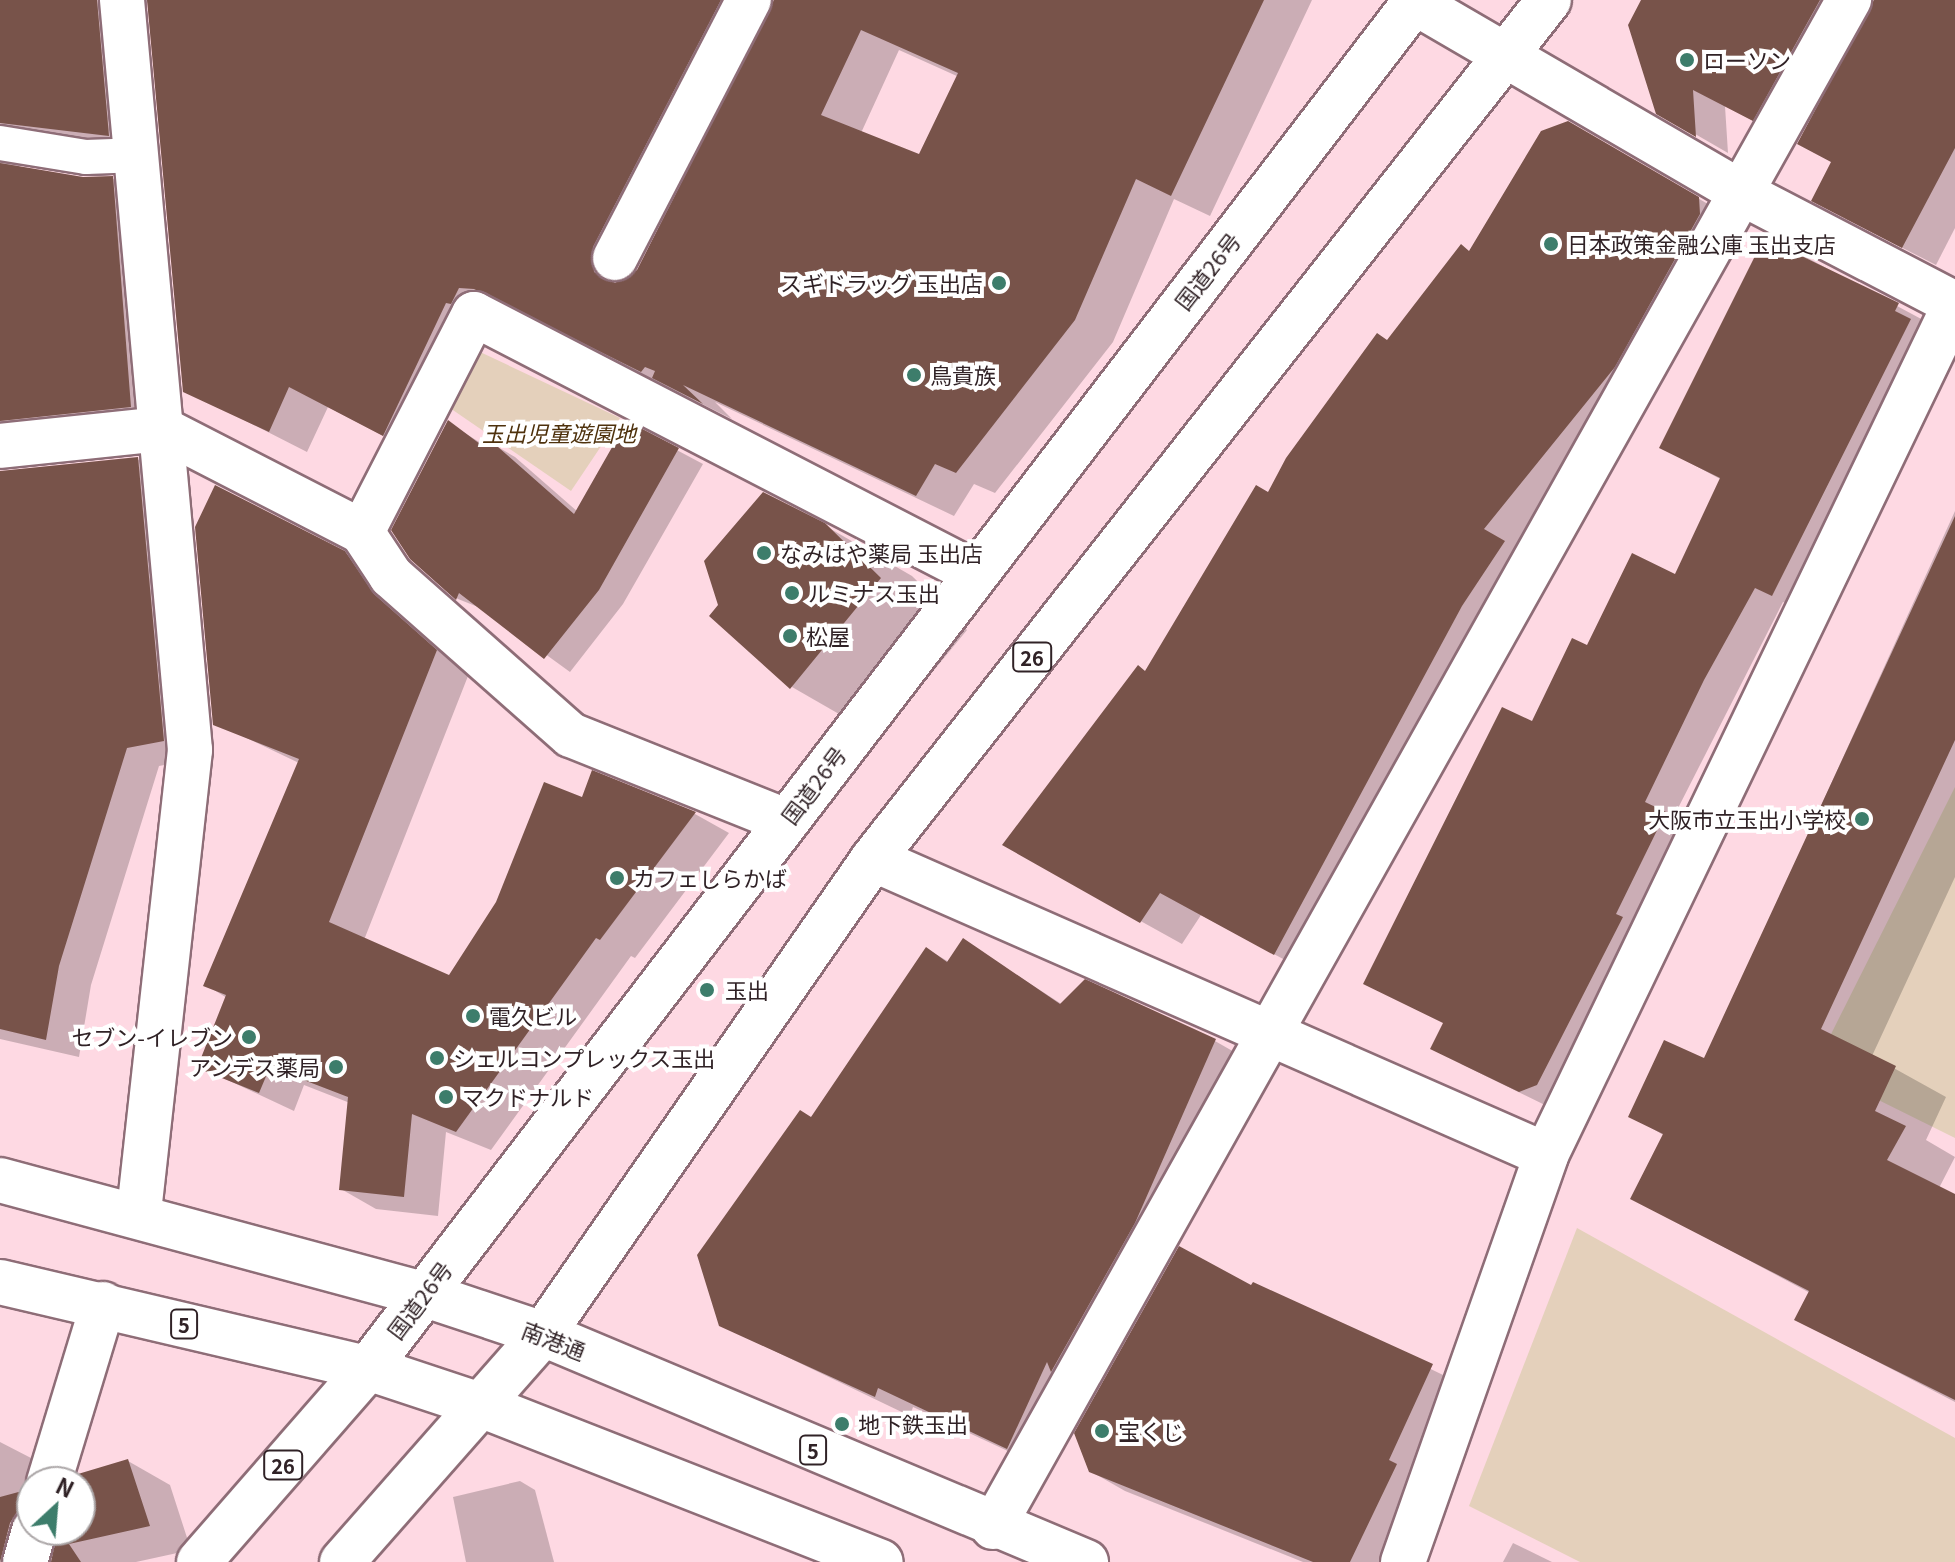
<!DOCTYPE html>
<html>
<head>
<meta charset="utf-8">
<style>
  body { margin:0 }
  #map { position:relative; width:1955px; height:1562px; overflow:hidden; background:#fed9e3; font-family:Georgia,"Noto Sans JP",serif }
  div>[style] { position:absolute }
  .green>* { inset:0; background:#e4d0bb }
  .shadow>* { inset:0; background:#0003 }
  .building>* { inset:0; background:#78534a }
  .roads { filter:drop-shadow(2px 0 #8e6d77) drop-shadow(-2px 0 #8e6d77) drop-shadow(0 2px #8e6d77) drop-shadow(0 -2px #8e6d77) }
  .lane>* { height:34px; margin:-17px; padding:0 17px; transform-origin:17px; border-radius:17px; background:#fff }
  .street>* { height:44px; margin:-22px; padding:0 22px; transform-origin:22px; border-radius:22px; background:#fff }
  .primary>* { height:44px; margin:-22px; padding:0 22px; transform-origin:22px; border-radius:22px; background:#fff }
  .highway>* { height:44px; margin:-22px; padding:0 22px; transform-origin:22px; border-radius:22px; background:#fff }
  .dots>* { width:22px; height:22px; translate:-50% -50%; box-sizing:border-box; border:4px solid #fff; border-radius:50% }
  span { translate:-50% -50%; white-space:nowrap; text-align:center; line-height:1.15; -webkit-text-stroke:8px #fff; paint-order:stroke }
  .shield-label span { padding:2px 6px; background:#fff; border:2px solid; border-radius:6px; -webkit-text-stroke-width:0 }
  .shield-label { font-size:20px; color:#302226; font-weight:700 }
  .poi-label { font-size:22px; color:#302226 }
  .left { translate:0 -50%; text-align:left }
  .right { translate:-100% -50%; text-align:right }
  .street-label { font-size:22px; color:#302226 }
  .park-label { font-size:22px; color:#4e310c; font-style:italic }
  .north { position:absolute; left:16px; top:1466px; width:80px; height:80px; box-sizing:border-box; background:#fff; border:2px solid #aca7a8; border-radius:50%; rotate:26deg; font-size:22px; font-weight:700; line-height:32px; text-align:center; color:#302226 }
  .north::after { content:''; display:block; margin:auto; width:28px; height:36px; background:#3d7d6b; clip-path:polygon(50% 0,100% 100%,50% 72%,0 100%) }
</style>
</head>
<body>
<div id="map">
  <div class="green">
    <div style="clip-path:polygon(478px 351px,620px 418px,571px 491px,447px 406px)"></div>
    <div style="clip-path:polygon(1955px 787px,1955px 1138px,1814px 1068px)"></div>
    <div style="clip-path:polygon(1577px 1228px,1955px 1438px,1955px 1562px,1580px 1562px,1469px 1506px)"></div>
  </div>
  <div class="shadow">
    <div style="clip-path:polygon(0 0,149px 0,135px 24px,147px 157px,23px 151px,18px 163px,20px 168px,83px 179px,112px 178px,150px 200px,168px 428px,0 426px)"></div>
    <div style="clip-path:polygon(evenodd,149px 0,1312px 0,1210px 216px,1174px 199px,1113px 342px,995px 493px,974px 484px,954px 516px,715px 402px,732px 419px,514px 310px,498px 309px,422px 456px,328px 407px,307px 452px,185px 390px,149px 0,773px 3px,639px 271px,631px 279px,630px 269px,773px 3px,149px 0,899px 50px,959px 77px,920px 156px,861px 133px,899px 50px)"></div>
    <div style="clip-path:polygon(1643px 0,1869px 0,1786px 138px,1725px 106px,1728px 153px,1657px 112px)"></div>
    <div style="clip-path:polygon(1873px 0,1955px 0,1955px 228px,1936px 265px,1846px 219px,1833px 163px)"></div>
    <div style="clip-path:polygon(1568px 123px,1739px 222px,1315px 976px,1201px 915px,1182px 944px,1045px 868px,1147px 672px,1269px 495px,1388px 342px,1471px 252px)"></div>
    <div style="clip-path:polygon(1789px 248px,1925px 321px,1801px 610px,1783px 602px,1673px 818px,1693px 829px,1549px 1107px,1461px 1064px,1445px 1024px,1533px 724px,1588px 648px,1676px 577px,1722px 480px,1662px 448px)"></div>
    <div style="clip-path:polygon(449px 423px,487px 447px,491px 443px,515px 457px,578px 512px,628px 424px,703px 464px,623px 604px,570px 672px,483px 609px,458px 599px,412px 558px)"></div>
    <div style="clip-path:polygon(137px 459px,170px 478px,196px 759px,159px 766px,91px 985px,79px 1057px,0 1039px,0 472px)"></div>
    <div style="clip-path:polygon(1955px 511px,1955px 877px,1872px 1056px,1946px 1097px,1926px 1140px,1955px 1157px,1939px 1188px,1955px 1196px,1955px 1402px,1797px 1320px,1810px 1293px,1632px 1198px,1665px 1136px,1631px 1116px,1705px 1061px)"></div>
    <div style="clip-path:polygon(824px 525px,912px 576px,967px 630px,879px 737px,792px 687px)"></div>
    <div style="clip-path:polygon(344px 553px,379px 574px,470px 671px,364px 940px,450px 977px,583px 799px,593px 773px,695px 814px,729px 833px,635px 958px,631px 956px,491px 1150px,446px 1132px,438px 1216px,376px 1209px,341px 1189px,350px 1103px,304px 1085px,294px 1111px,200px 1067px,227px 998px,206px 985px,299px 763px,215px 723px)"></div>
    <div style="clip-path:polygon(964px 941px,1063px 1005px,1215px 1041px,1250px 1061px,1042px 1467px,913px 1407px,910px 1416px,720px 1325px,812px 1119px,927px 949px,949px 962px)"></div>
    <div style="clip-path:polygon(1254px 1284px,1466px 1386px,1393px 1562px,1303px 1562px,1125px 1491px,1090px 1471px)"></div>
    <div style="clip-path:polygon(0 1442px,64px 1475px,32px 1482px,32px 1530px,80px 1530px,79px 1476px,128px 1461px,170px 1485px,191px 1550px,136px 1562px,0 1562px)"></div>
    <div style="clip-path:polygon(520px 1481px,535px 1490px,554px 1562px,466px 1562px,453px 1497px)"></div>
    <div style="clip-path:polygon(1513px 1543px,1552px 1562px,1503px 1562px)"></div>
  </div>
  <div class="building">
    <div style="clip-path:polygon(0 0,97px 0,109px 136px,0 123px)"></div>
    <div style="clip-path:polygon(evenodd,147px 0,721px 0,593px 247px,594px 272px,615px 283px,637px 270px,774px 0,1264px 0,1171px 196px,1136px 179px,1075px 320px,956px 473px,935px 464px,916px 496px,683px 385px,703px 404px,652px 378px,655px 371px,645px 367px,641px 372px,474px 289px,459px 288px,451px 304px,446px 303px,383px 436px,289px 387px,269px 432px,183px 392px,147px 0,861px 30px,958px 73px,919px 154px,821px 115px,861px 30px)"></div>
    <div style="clip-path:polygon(1641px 0,1820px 0,1753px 121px,1693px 90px,1696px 137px,1656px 114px,1628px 25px)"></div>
    <div style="clip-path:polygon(1874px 0,1955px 0,1955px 148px,1902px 248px,1811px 201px,1831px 162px,1797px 144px)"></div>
    <div style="clip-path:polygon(1568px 121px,1699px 197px,1700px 214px,1615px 367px,1484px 529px,1505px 541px,1462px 606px,1274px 955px,1160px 893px,1140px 923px,1002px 845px,1138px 665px,1145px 671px,1256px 485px,1268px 492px,1286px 458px,1377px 333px,1387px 340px,1461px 244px,1469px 251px,1541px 131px)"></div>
    <div style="clip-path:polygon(0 163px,83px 177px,113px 176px,131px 407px,0 421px)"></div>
    <div style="clip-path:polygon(1764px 238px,1899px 303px,1895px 311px,1911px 319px,1772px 596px,1755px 588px,1704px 680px,1645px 802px,1666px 812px,1616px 914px,1623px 917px,1537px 1085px,1519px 1092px,1430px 1049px,1443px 1023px,1363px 984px,1502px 707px,1532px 721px,1572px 638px,1587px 645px,1632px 553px,1675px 574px,1720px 478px,1659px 448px)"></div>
    <div style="clip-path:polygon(448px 420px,484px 447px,490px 440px,574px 514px,627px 421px,679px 448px,599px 590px,544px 659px,459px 593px,456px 600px,410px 559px,391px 530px)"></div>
    <div style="clip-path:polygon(138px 457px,164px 741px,127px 748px,59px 966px,46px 1040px,0 1029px,0 471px)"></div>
    <div style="clip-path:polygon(215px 485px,345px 551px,374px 594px,437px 650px,329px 922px,449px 975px,496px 902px,544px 782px,582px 797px,592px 770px,696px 812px,600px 940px,596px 938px,456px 1132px,412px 1114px,404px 1197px,339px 1190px,348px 1097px,270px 1067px,259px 1093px,197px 1068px,226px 995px,203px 986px,299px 759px,213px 725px,195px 527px)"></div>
    <div style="clip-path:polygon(763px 492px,825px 523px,881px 578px,790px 689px,709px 616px,718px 605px,704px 561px)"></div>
    <div style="clip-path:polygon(1955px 516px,1955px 740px,1821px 1029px,1896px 1066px,1875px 1111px,1906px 1126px,1887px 1160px,1955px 1194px,1955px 1400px,1794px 1320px,1809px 1291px,1630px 1199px,1663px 1134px,1628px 1117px,1664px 1040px,1704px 1058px)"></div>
    <div style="clip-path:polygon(963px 938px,1060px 1004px,1085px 979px,1216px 1039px,1135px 1223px,1051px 1372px,1047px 1362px,1007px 1449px,878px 1388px,875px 1397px,719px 1326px,697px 1255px,800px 1110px,811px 1117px,926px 947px,947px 962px)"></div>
    <div style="clip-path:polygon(1179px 1246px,1251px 1285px,1253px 1282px,1433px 1364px,1389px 1460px,1397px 1464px,1350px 1562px,1313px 1562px,1089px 1472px,1074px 1433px)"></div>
    <div style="clip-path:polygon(128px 1459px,150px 1526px,69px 1544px,81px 1562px,51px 1562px,58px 1530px,80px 1530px,78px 1474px)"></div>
    <div style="clip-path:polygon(26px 1490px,32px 1506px,17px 1512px,10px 1523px,0 1562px,0 1497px)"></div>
  </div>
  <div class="roads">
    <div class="lane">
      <div style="left:0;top:143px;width:87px;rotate:9.2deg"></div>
      <div style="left:86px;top:157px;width:54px;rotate:-2.1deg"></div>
    </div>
    <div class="street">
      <div style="left:122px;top:0;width:753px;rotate:84.82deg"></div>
      <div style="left:190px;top:750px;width:468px;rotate:96.3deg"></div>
      <div style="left:615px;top:258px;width:291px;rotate:-62.6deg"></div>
      <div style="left:0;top:446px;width:163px;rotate:-6deg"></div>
      <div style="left:162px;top:429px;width:225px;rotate:27.2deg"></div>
      <div style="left:362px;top:532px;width:53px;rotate:56.6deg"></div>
      <div style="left:391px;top:576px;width:240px;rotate:41.5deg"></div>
      <div style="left:571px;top:735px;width:232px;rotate:21.8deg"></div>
      <div style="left:362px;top:532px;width:245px;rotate:-62.8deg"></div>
      <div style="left:474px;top:314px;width:564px;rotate:27.34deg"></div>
      <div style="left:873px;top:859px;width:735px;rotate:23.74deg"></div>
      <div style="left:49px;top:1482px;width:186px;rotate:-73.1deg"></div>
      <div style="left:993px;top:1527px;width:1751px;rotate:-60.73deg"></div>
      <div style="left:25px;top:1562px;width:33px;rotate:-74deg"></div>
      <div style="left:1403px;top:1562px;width:431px;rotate:-70.6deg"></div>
      <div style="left:1546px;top:1155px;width:944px;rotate:-64.33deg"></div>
      <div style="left:1955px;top:304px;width:240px;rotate:-152.5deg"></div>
      <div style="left:1742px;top:193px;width:383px;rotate:-149.8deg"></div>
    </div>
    <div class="primary">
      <div style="left:0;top:1180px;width:438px;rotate:15.1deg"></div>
      <div style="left:423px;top:1294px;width:126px;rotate:18.4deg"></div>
      <div style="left:543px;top:1334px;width:589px;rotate:22.78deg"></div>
      <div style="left:0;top:1282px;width:378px;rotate:13.2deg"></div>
      <div style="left:368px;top:1368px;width:121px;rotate:18.3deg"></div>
      <div style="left:483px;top:1406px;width:427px;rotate:21.4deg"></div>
    </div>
    <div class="highway">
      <div style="left:199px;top:1562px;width:257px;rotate:-48.9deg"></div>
      <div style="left:368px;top:1368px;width:1723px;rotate:-52.54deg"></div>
      <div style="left:342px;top:1562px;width:304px;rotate:-48.6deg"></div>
      <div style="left:543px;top:1334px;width:578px;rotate:-55.21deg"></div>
      <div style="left:873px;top:859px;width:1093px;rotate:-51.8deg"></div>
    </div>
  </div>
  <div class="dots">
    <div style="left:1687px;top:60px;background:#3d7d6b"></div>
    <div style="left:1551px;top:244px;background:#3d7d6b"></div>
    <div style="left:999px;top:283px;background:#3d7d6b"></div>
    <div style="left:914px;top:375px;background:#3d7d6b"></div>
    <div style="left:764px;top:553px;background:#3d7d6b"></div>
    <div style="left:792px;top:593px;background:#3d7d6b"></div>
    <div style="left:790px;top:636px;background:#3d7d6b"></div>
    <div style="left:1862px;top:819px;background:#3d7d6b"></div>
    <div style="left:617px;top:878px;background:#3d7d6b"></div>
    <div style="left:707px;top:990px;background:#3d7d6b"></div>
    <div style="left:473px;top:1016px;background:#3d7d6b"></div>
    <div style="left:249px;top:1037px;background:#3d7d6b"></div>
    <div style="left:437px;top:1058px;background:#3d7d6b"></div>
    <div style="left:336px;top:1067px;background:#3d7d6b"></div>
    <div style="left:446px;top:1097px;background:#3d7d6b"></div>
    <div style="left:842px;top:1424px;background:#3d7d6b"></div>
    <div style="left:1102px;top:1431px;background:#3d7d6b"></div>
  </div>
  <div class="shield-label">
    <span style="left:1032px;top:657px">26</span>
    <span style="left:184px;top:1324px">5</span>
    <span style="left:813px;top:1450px">5</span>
    <span style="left:283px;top:1465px">26</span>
  </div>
  <div class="poi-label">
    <span class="left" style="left:1703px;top:60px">ローソン</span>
    <span class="left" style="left:1567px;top:244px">日本政策金融公庫 玉出支店</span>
    <span class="right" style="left:983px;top:283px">スギドラッグ 玉出店</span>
    <span class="left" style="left:930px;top:375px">鳥貴族</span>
    <span class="left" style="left:780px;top:553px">なみはや薬局 玉出店</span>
    <span class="left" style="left:808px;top:593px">ルミナス玉出</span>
    <span class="left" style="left:806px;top:636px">松屋</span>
    <span class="right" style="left:1846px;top:819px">大阪市立玉出小学校</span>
    <span class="left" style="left:633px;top:878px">カフェしらかば</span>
    <span class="left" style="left:725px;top:990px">玉出</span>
    <span class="left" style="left:489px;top:1016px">電久ビル</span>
    <span class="right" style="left:233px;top:1037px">セブン-イレブン</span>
    <span class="left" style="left:453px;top:1058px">シェルコンプレックス玉出</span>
    <span class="right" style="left:320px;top:1067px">アンデス薬局</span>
    <span class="left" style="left:462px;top:1097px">マクドナルド</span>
    <span class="left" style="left:858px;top:1424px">地下鉄玉出</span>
    <span class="left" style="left:1118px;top:1431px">宝くじ</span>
  </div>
  <div class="street-label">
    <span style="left:1207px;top:271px;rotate:-52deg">国道26号</span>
    <span style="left:813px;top:785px;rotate:-53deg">国道26号</span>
    <span style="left:419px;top:1300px;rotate:-53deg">国道26号</span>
    <span style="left:554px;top:1340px;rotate:21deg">南港通</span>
  </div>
  <div class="park-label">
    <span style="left:559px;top:433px">玉出児童遊園地</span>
  </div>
  <div class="north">N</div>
</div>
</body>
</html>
